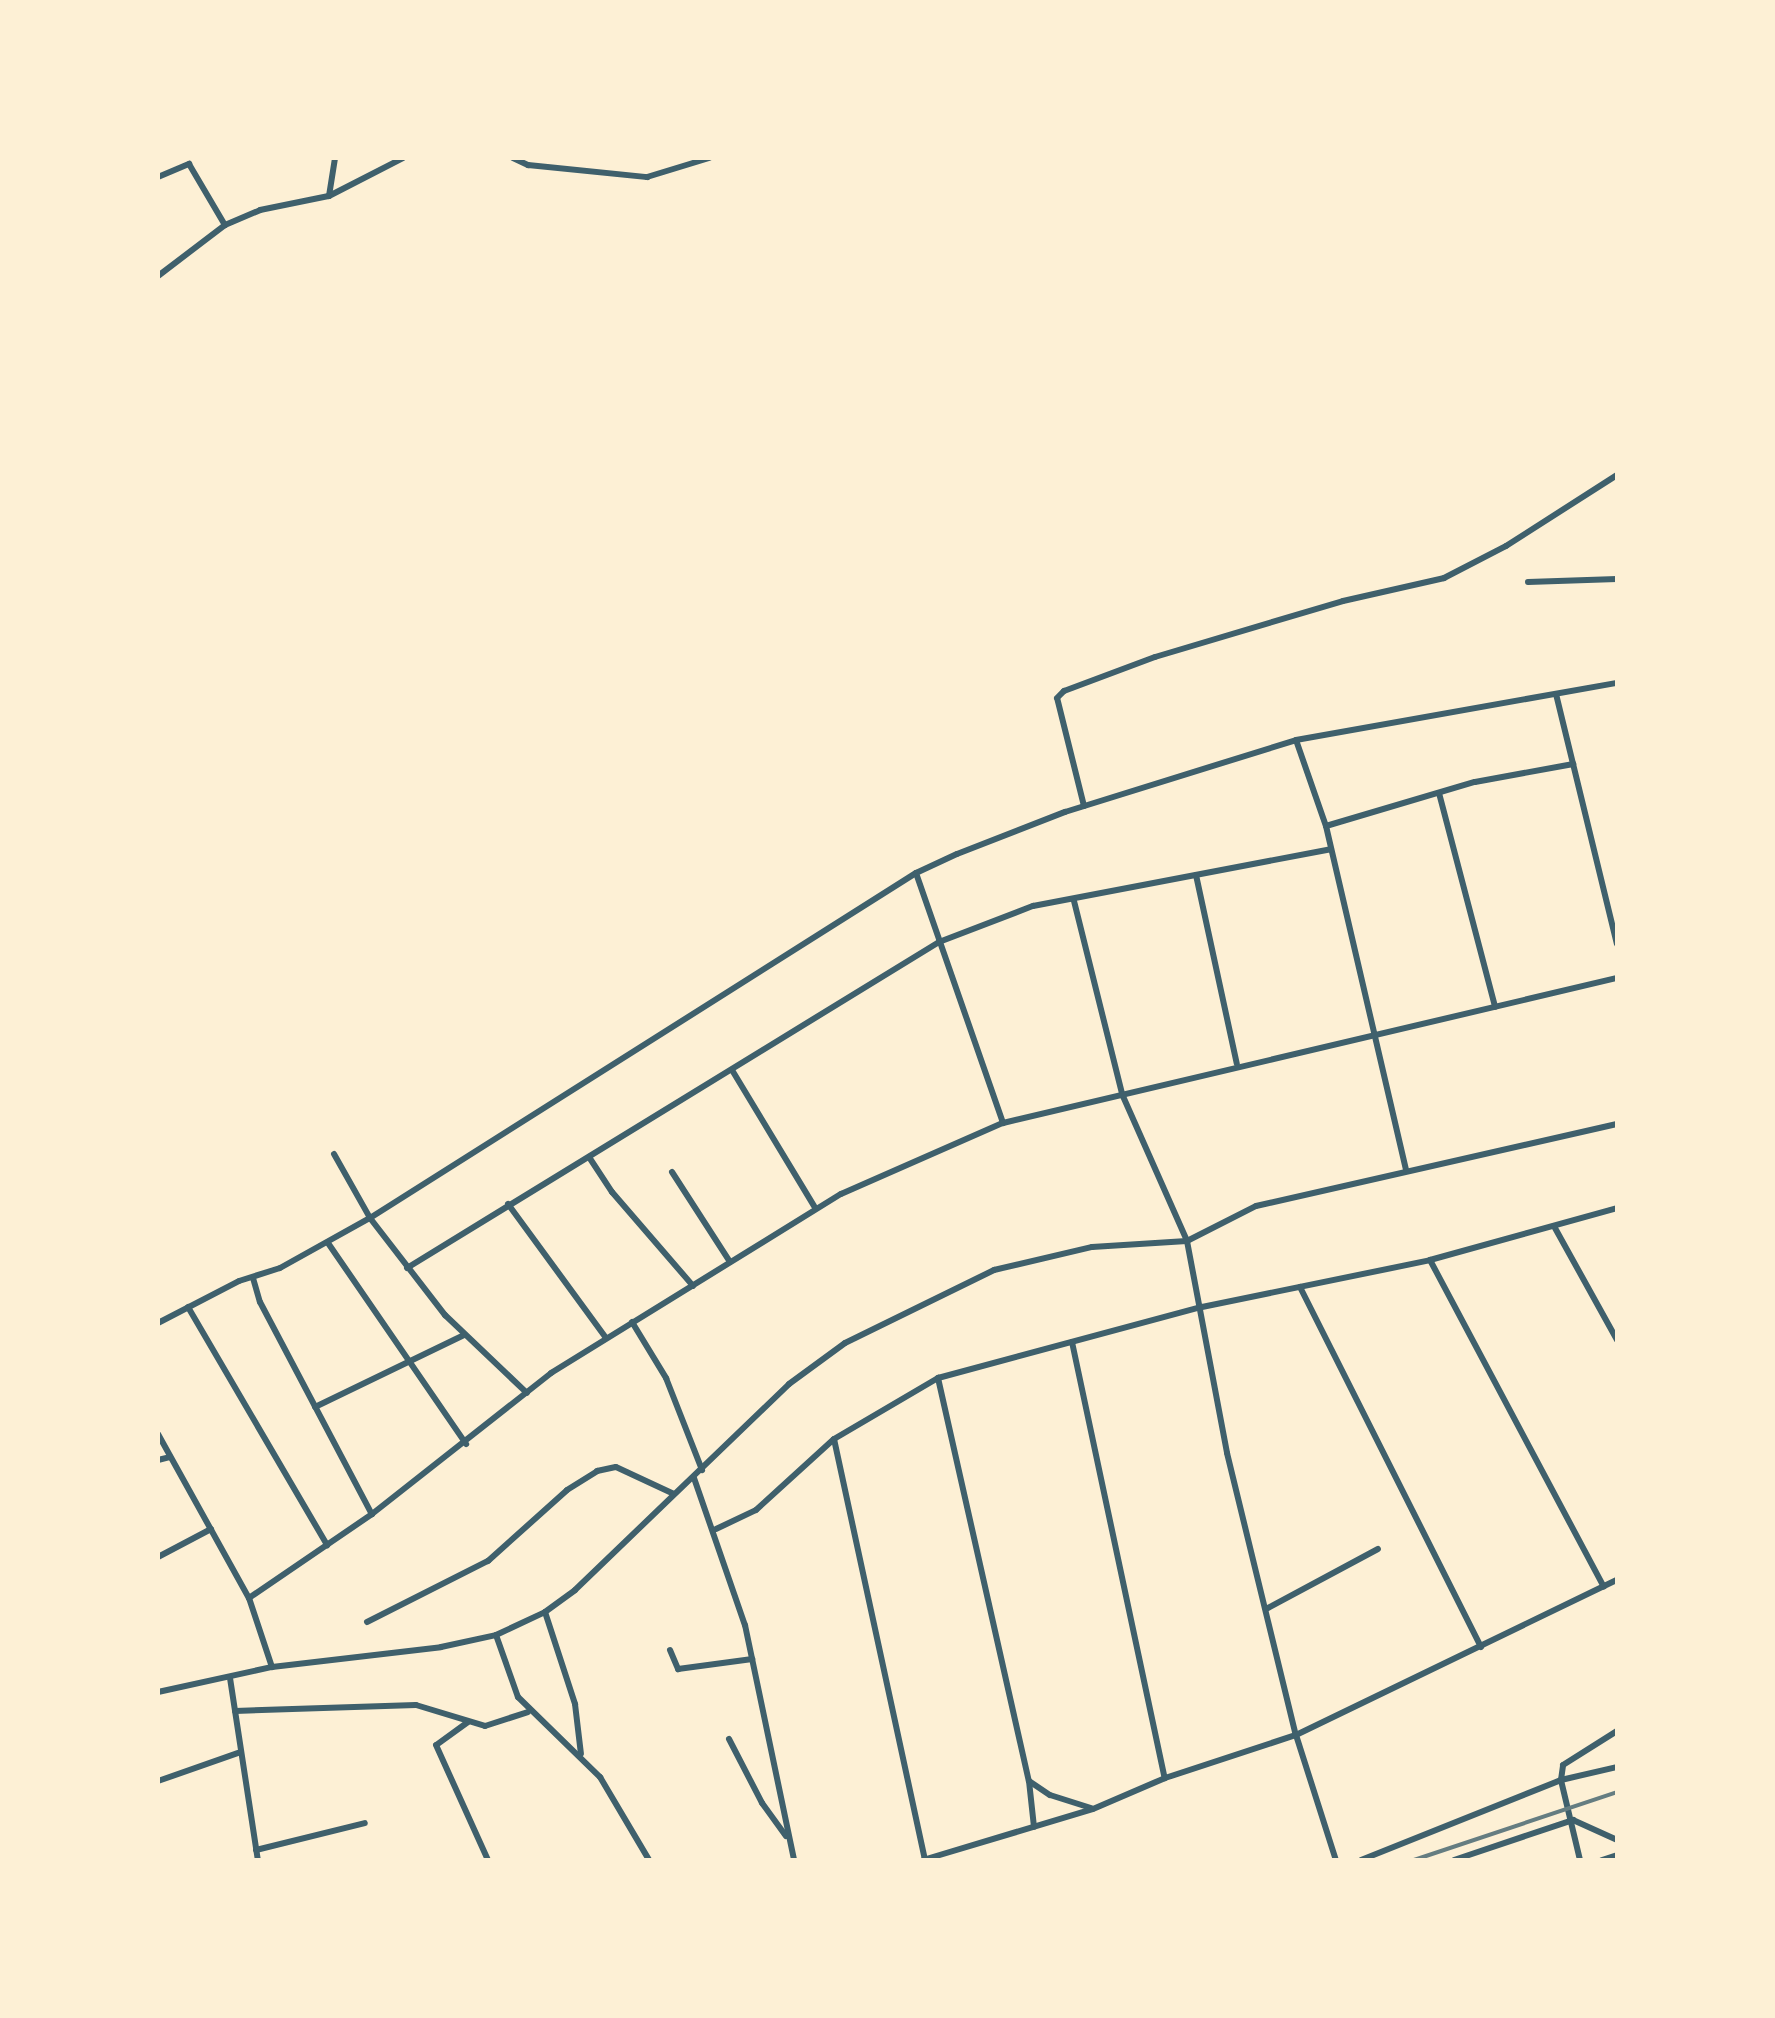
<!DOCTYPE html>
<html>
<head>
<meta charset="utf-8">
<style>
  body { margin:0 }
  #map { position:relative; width:1775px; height:2018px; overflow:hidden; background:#fdf0d5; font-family:Barlow,sans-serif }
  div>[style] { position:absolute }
  .minor>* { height:6px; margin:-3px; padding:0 3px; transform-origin:3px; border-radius:3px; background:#3f606c }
  .rail>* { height:4px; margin:-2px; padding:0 2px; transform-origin:2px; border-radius:2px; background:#657d81 }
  span { translate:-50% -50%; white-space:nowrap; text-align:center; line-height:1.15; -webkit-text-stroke:6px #fdf0d5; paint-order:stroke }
  .frame { position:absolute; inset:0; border:160px solid #fdf0d5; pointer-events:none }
</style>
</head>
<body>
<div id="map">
  <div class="minor">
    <div style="left:513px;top:158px;width:17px;rotate:25deg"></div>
    <div style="left:528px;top:165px;width:120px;rotate:5.8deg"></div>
    <div style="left:647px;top:177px;width:65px;rotate:-17deg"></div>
    <div style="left:158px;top:177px;width:34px;rotate:-23deg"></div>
    <div style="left:189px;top:164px;width:71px;rotate:59.5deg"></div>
    <div style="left:329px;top:196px;width:38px;rotate:-81deg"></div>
    <div style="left:158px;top:276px;width:84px;rotate:-37.3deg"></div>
    <div style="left:225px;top:225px;width:38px;rotate:-23deg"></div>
    <div style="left:260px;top:210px;width:70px;rotate:-11.5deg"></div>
    <div style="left:329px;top:196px;width:83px;rotate:-27.2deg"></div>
    <div style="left:1528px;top:582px;width:89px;rotate:-1.9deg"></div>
    <div style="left:1556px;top:694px;width:257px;rotate:76.3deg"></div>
    <div style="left:1296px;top:740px;width:91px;rotate:70.8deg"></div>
    <div style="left:1326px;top:826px;width:354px;rotate:76.9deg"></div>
    <div style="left:1439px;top:793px;width:221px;rotate:75.3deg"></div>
    <div style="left:1084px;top:806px;width:111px;rotate:-104deg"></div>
    <div style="left:1057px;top:698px;width:10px;rotate:-45deg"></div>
    <div style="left:1064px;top:691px;width:97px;rotate:-20.5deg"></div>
    <div style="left:1155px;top:657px;width:196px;rotate:-16.6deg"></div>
    <div style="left:1343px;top:601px;width:104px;rotate:-12.8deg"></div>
    <div style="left:1444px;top:578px;width:70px;rotate:-27.3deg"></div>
    <div style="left:1506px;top:546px;width:132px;rotate:-32.6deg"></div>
    <div style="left:1326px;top:826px;width:155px;rotate:-16.5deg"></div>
    <div style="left:1475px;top:782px;width:100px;rotate:-10.4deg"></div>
    <div style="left:916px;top:873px;width:265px;rotate:70.8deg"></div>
    <div style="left:1196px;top:875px;width:193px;rotate:77.8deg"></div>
    <div style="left:1074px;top:901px;width:199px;rotate:76deg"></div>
    <div style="left:1122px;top:1094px;width:161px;rotate:66.1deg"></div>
    <div style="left:1187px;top:1241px;width:216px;rotate:79.3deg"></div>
    <div style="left:1227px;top:1453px;width:290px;rotate:76.3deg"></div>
    <div style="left:1296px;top:1735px;width:131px;rotate:72.3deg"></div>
    <div style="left:732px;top:1070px;width:159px;rotate:58.9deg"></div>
    <div style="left:334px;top:1154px;width:73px;rotate:60.6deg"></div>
    <div style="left:370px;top:1218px;width:123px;rotate:52.3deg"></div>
    <div style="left:445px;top:1315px;width:113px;rotate:43.6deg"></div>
    <div style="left:589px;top:1157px;width:42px;rotate:56.7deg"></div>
    <div style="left:612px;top:1192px;width:124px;rotate:49.2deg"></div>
    <div style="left:672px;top:1172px;width:107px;rotate:57.2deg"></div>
    <div style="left:508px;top:1204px;width:166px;rotate:53.8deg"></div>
    <div style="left:1555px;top:1228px;width:128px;rotate:61deg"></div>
    <div style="left:328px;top:1243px;width:244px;rotate:55.5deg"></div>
    <div style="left:1430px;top:1260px;width:370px;rotate:62deg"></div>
    <div style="left:407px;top:1268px;width:624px;rotate:-31.5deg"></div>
    <div style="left:939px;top:942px;width:101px;rotate:-21deg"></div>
    <div style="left:1033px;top:906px;width:303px;rotate:-10.8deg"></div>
    <div style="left:253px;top:1278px;width:25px;rotate:74deg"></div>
    <div style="left:260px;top:1302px;width:240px;rotate:62.2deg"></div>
    <div style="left:1300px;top:1287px;width:403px;rotate:63.3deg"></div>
    <div style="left:188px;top:1307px;width:276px;rotate:59.7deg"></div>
    <div style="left:632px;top:1322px;width:66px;rotate:58.7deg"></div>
    <div style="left:666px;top:1378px;width:99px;rotate:68.6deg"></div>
    <div style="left:158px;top:1323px;width:91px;rotate:-27.4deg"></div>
    <div style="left:239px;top:1281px;width:43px;rotate:-17.6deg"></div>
    <div style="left:280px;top:1268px;width:103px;rotate:-29.1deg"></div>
    <div style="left:370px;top:1218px;width:646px;rotate:-32.29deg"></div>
    <div style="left:916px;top:873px;width:45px;rotate:-24.9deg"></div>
    <div style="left:957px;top:854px;width:116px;rotate:-21.3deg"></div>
    <div style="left:1065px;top:812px;width:242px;rotate:-17.3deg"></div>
    <div style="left:1296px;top:740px;width:326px;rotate:-10.1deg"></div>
    <div style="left:1072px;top:1342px;width:446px;rotate:78deg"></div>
    <div style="left:938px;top:1378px;width:413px;rotate:77.3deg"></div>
    <div style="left:1029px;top:1781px;width:46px;rotate:83.8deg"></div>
    <div style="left:315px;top:1407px;width:165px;rotate:-25.8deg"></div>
    <div style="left:158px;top:1434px;width:188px;rotate:61deg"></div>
    <div style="left:249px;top:1598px;width:73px;rotate:71.6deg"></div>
    <div style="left:834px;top:1439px;width:430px;rotate:77.8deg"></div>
    <div style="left:158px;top:1460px;width:12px;rotate:-14deg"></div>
    <div style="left:694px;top:1478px;width:156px;rotate:70.9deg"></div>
    <div style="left:745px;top:1625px;width:240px;rotate:78.2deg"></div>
    <div style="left:716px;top:1529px;width:44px;rotate:-25.4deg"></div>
    <div style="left:756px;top:1510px;width:105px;rotate:-42.3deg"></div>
    <div style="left:834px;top:1439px;width:121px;rotate:-30.4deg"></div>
    <div style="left:938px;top:1378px;width:273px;rotate:-15.1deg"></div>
    <div style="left:1202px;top:1307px;width:233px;rotate:-11.6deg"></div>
    <div style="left:1430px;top:1260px;width:194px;rotate:-15.5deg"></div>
    <div style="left:158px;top:1557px;width:60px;rotate:-27.8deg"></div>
    <div style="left:249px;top:1598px;width:149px;rotate:-34.3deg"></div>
    <div style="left:372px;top:1514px;width:228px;rotate:-38.2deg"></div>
    <div style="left:551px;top:1373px;width:341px;rotate:-31.7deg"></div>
    <div style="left:841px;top:1194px;width:177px;rotate:-23.7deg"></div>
    <div style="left:1003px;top:1123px;width:631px;rotate:-13.29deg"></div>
    <div style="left:1266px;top:1609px;width:127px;rotate:-28.2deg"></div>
    <div style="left:545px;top:1612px;width:97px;rotate:71.9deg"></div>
    <div style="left:575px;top:1704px;width:50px;rotate:83.2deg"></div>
    <div style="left:367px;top:1622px;width:136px;rotate:-26.8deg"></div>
    <div style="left:488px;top:1561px;width:106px;rotate:-41.9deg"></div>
    <div style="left:567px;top:1490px;width:36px;rotate:-32deg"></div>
    <div style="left:597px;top:1471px;width:19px;rotate:-12deg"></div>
    <div style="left:616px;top:1467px;width:64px;rotate:25deg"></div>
    <div style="left:496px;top:1635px;width:66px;rotate:70.5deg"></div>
    <div style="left:518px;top:1697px;width:115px;rotate:44.3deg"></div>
    <div style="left:600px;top:1777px;width:96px;rotate:59.4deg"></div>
    <div style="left:670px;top:1650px;width:21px;rotate:67deg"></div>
    <div style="left:678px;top:1669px;width:75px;rotate:-7.7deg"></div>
    <div style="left:230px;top:1678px;width:184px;rotate:81.3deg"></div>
    <div style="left:158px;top:1692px;width:117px;rotate:-12.4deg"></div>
    <div style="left:272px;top:1667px;width:170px;rotate:-6.7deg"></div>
    <div style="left:441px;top:1647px;width:56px;rotate:-12.3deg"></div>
    <div style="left:496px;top:1635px;width:54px;rotate:-25.1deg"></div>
    <div style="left:545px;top:1612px;width:37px;rotate:-36deg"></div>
    <div style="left:575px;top:1590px;width:297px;rotate:-43.9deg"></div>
    <div style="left:789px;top:1384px;width:69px;rotate:-36.2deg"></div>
    <div style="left:845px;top:1343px;width:166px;rotate:-26.1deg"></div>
    <div style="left:994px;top:1270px;width:101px;rotate:-13.2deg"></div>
    <div style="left:1092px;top:1247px;width:95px;rotate:-3.6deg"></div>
    <div style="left:1187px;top:1241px;width:77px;rotate:-26.9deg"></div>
    <div style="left:1256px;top:1206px;width:370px;rotate:-12.8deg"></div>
    <div style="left:235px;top:1711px;width:181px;rotate:-1.9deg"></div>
    <div style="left:416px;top:1705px;width:72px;rotate:16.9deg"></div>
    <div style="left:485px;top:1726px;width:45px;rotate:-18deg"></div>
    <div style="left:468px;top:1722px;width:39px;rotate:144deg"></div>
    <div style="left:436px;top:1745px;width:126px;rotate:65.7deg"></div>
    <div style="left:729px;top:1739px;width:72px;rotate:62.7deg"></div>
    <div style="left:762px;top:1803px;width:41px;rotate:54deg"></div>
    <div style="left:158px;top:1781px;width:85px;rotate:-19.3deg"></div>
    <div style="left:1029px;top:1781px;width:25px;rotate:34deg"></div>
    <div style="left:1050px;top:1795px;width:43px;rotate:17.6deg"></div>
    <div style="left:256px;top:1850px;width:112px;rotate:-13.9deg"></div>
    <div style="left:923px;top:1860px;width:177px;rotate:-16.7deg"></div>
    <div style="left:1093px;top:1809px;width:78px;rotate:-23.3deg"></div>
    <div style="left:1165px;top:1778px;width:138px;rotate:-18.2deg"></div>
    <div style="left:1296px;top:1735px;width:356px;rotate:-25.8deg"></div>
    <div style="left:1361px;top:1860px;width:215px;rotate:-21.8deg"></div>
    <div style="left:1561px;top:1780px;width:57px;rotate:-13.1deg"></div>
    <div style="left:1454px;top:1860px;width:126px;rotate:-18.6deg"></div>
    <div style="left:1573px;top:1820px;width:48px;rotate:24.4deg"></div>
    <div style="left:1580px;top:1860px;width:82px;rotate:-103.4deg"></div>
    <div style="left:1561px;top:1780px;width:15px;rotate:-82deg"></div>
    <div style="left:1563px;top:1765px;width:64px;rotate:-32.2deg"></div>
    <div style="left:1602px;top:1860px;width:16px;rotate:-18deg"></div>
  </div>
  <div class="rail">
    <div style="left:1414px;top:1860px;width:214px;rotate:-18.5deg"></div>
  </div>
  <div class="frame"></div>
</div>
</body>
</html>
